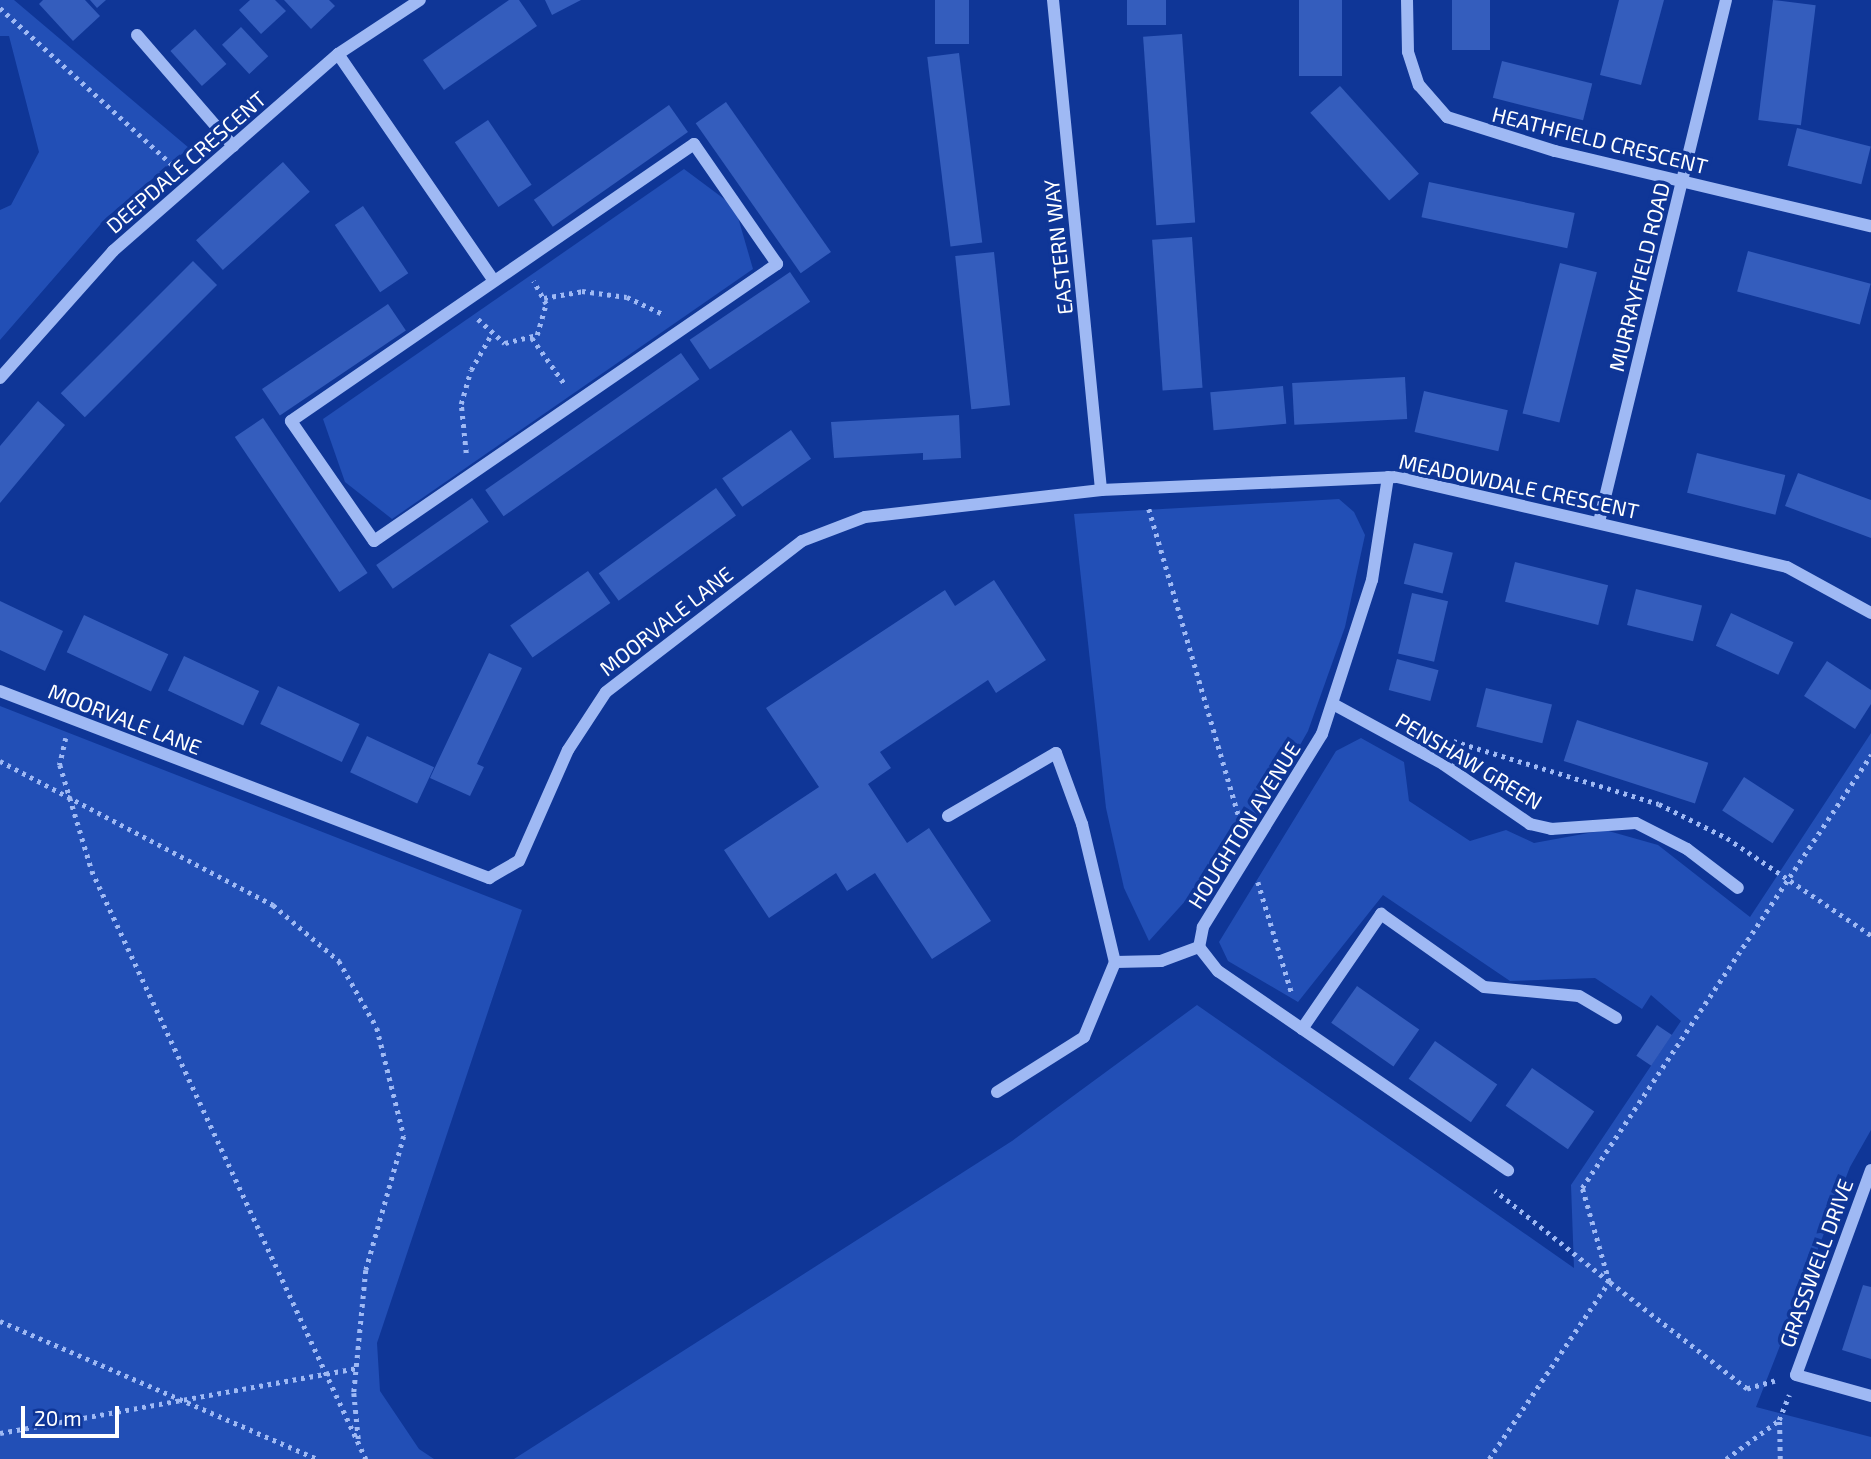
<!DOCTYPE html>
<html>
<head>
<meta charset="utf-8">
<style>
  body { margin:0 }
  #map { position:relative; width:1871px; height:1459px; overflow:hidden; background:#0f3697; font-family:"Exo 2",sans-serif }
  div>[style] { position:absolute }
  .green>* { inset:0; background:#224fb6 }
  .building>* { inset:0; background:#345dbd; transform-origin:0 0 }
  .path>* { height:4.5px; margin-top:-2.25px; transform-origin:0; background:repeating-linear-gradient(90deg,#9fb9f4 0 3.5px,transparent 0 8.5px) }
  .minor>* { height:12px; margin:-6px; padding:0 6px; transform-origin:6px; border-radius:6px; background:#9fb9f4 }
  span { translate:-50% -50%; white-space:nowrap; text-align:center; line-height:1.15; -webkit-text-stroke:7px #0f3697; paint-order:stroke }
  .street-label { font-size:21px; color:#fff }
  .scale { position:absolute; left:21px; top:1406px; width:98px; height:32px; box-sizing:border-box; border:4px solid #fff; border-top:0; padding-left:9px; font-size:21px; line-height:24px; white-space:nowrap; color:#fff; -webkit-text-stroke:5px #0f3697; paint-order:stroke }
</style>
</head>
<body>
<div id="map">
  <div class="green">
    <div style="clip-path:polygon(0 0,14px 0,189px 148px,106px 218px,0 340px,0 210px,11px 205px,39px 152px,9px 36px,0 36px)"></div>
    <div style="clip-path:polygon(684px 169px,735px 207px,753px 269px,392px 519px,345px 482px,323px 419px)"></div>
    <div style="clip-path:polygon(1339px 499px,1354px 512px,1365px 535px,1345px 627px,1308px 731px,1255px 824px,1149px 941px,1124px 888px,1106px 808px,1074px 514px)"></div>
    <div style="clip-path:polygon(0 706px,522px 910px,377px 1343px,380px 1391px,419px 1449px,434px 1459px,0 1459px)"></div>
    <div style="clip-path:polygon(1871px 733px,1871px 1130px,1850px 1167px,1756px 1407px,1871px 1437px,1871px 1459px,514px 1459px,1012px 1141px,1197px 1005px,1574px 1268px,1571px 1185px,1681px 1021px,1651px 995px,1642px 1009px,1595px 978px,1510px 981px,1383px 895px,1298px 1002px,1228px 961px,1219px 942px,1336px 751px,1361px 738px,1404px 762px,1409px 801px,1470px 841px,1506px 830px,1534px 843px,1605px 830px,1658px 845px,1750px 917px)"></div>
  </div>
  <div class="building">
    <div style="clip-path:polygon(43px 0,85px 0,100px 16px,73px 41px,39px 4px)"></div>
    <div style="clip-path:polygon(90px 0,106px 0,97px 8px)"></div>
    <div style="clip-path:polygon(250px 0,275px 0,286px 11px,261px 34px,239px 10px)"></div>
    <div style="clip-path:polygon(284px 0,329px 0,335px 6px,311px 29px)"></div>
    <div style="clip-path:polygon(509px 0,519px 0,537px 26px,444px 90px,423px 60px)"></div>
    <div style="clip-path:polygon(545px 0,581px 0,552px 15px)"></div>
    <div style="left:935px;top:0;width:34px;height:44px"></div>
    <div style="left:1127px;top:0;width:39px;height:25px"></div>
    <div style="left:1299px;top:0;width:43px;height:76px"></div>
    <div style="left:1452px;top:0;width:38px;height:50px"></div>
    <div style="clip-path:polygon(1619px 0,1664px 0,1641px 85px,1600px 75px)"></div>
    <div style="left:1773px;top:0;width:43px;height:121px;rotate:7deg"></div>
    <div style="left:241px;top:27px;width:40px;height:26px;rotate:47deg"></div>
    <div style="left:195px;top:29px;width:47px;height:33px;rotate:48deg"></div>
    <div style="left:1182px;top:34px;width:189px;height:39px;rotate:86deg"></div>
    <div style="left:959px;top:53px;width:191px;height:32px;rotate:83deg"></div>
    <div style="left:1502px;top:61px;width:93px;height:38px;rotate:14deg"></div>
    <div style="left:1340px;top:86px;width:118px;height:40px;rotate:48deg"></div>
    <div style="left:726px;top:102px;width:183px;height:37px;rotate:55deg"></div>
    <div style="left:669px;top:105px;width:33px;height:165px;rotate:55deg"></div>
    <div style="left:488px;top:120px;width:78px;height:40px;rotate:56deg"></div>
    <div style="left:1797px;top:128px;width:76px;height:39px;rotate:14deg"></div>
    <div style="left:283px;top:162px;width:40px;height:117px;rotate:48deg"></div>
    <div style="left:1429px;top:182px;width:149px;height:36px;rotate:12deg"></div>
    <div style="left:363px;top:206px;width:81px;height:34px;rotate:56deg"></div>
    <div style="left:1192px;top:237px;width:151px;height:40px;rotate:86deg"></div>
    <div style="left:1748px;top:251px;width:127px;height:42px;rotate:15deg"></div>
    <div style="left:994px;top:252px;width:154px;height:39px;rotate:84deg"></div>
    <div style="left:193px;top:261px;width:34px;height:187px;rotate:45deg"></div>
    <div style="left:1560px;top:263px;width:38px;height:155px;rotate:14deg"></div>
    <div style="left:790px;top:272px;width:36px;height:121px;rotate:56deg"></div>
    <div style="left:388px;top:304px;width:32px;height:152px;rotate:56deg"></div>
    <div style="left:681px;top:353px;width:32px;height:239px;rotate:55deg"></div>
    <div style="left:1405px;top:377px;width:42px;height:113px;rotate:87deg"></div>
    <div style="left:1283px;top:386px;width:38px;height:73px;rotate:85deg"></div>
    <div style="left:1424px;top:391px;width:86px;height:42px;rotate:13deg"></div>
    <div style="clip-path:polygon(38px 401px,65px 425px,0 503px,0 446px)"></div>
    <div style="clip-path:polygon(959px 415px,961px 458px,923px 460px,923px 453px,834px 458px,831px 422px)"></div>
    <div style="left:263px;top:418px;width:187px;height:34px;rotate:56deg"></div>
    <div style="left:791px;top:430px;width:35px;height:84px;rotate:55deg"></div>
    <div style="left:1697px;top:453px;width:91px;height:41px;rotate:14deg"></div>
    <div style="clip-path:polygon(1798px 473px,1871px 500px,1871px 538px,1785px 506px)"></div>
    <div style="left:716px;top:488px;width:34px;height:145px;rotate:54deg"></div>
    <div style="left:472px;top:498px;width:29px;height:117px;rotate:55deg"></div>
    <div style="left:1414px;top:543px;width:40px;height:42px;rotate:14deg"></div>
    <div style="left:1515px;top:562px;width:96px;height:41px;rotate:14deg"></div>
    <div style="left:588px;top:571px;width:39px;height:95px;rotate:55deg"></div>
    <div style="clip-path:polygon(994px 580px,1046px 660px,996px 693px,988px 680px,880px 752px,891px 768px,868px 784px,907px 843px,929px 828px,991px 921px,932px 959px,875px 873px,847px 891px,836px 873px,769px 918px,724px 850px,819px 787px,766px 708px,945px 590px,955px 606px)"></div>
    <div style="left:1636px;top:589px;width:68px;height:37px;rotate:14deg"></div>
    <div style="left:1412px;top:593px;width:37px;height:62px;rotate:13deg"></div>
    <div style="clip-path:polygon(0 601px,63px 631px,45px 671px,0 650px)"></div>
    <div style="left:1731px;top:613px;width:69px;height:36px;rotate:25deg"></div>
    <div style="left:84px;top:615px;width:93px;height:41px;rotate:25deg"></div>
    <div style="clip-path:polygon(489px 653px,522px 668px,477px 764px,484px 767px,470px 796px,430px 778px)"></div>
    <div style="left:184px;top:656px;width:83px;height:38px;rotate:25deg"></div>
    <div style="left:1397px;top:659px;width:43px;height:32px;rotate:15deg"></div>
    <div style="clip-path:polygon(1827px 661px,1871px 690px,1871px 704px,1855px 729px,1804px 696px)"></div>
    <div style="left:278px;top:686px;width:90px;height:42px;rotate:25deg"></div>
    <div style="left:1486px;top:688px;width:68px;height:40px;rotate:14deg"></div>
    <div style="left:1577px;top:720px;width:138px;height:43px;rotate:18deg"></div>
    <div style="left:367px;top:736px;width:74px;height:40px;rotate:25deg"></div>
    <div style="left:1744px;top:777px;width:60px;height:40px;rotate:33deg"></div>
    <div style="left:1357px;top:986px;width:76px;height:45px;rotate:35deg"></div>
    <div style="left:1657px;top:1025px;width:18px;height:37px;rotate:34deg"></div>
    <div style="left:1435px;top:1041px;width:76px;height:46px;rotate:35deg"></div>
    <div style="left:1532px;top:1068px;width:76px;height:46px;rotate:35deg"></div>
    <div style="clip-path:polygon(1863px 1285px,1871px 1287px,1871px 1359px,1842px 1350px)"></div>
  </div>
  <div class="path">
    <div style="left:0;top:8px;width:236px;rotate:42.3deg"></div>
    <div style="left:544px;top:298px;width:39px;rotate:-10deg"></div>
    <div style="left:582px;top:291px;width:45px;rotate:7.6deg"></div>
    <div style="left:627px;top:297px;width:42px;rotate:25.3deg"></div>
    <div style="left:478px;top:319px;width:36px;rotate:42deg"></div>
    <div style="left:505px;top:343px;width:33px;rotate:-14deg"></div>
    <div style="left:537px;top:335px;width:32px;rotate:-74deg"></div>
    <div style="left:546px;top:304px;width:26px;rotate:-119deg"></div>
    <div style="left:532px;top:338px;width:55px;rotate:54.6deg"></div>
    <div style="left:466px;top:453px;width:49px;rotate:-95.8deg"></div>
    <div style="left:461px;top:404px;width:35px;rotate:-74deg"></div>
    <div style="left:471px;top:370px;width:40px;rotate:-60.3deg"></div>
    <div style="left:1149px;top:509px;width:327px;rotate:73.7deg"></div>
    <div style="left:66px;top:738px;width:28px;rotate:103deg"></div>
    <div style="left:60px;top:765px;width:111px;rotate:73.2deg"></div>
    <div style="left:92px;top:871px;width:649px;rotate:65.02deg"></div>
    <div style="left:1453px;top:741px;width:215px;rotate:17deg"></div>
    <div style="left:1659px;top:804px;width:76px;rotate:26.6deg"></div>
    <div style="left:1727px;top:838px;width:174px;rotate:34deg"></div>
    <div style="left:0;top:761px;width:309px;rotate:27.8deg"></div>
    <div style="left:273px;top:905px;width:87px;rotate:40.3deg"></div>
    <div style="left:339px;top:961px;width:77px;rotate:60.4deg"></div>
    <div style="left:377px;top:1028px;width:111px;rotate:76deg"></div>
    <div style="left:404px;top:1136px;width:139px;rotate:105.8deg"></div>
    <div style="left:366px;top:1270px;width:124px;rotate:95.6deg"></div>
    <div style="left:354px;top:1393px;width:51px;rotate:84.4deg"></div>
    <div style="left:1258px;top:882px;width:117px;rotate:73.1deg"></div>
    <div style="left:0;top:1321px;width:347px;rotate:23.5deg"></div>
    <div style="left:1775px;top:1381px;width:29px;rotate:164deg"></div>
    <div style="left:1747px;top:1389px;width:175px;rotate:-142.2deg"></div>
    <div style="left:1609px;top:1282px;width:98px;rotate:-106deg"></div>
    <div style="left:1582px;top:1188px;width:521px;rotate:-56.28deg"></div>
    <div style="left:0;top:1433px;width:362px;rotate:-10.3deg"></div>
    <div style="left:1489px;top:1459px;width:214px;rotate:-55.9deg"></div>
    <div style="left:1609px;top:1282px;width:146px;rotate:-141.4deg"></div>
    <div style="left:1726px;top:1459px;width:64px;rotate:-36.2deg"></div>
    <div style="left:1780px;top:1459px;width:39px;rotate:-91deg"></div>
    <div style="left:1779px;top:1420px;width:27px;rotate:-68deg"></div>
  </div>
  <div class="minor">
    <div style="left:1053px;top:0;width:492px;rotate:84.4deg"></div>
    <div style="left:1407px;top:0;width:52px;rotate:88.9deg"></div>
    <div style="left:1408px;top:52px;width:35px;rotate:72deg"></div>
    <div style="left:1419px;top:85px;width:43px;rotate:48.8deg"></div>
    <div style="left:1447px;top:117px;width:113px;rotate:17.5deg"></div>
    <div style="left:1555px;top:151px;width:325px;rotate:13.4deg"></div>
    <div style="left:137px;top:35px;width:147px;rotate:49.1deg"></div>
    <div style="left:338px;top:54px;width:275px;rotate:55.5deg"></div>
    <div style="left:694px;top:144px;width:146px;rotate:55.3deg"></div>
    <div style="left:777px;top:264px;width:489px;rotate:145.5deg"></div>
    <div style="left:374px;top:541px;width:146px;rotate:-124.7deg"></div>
    <div style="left:291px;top:421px;width:489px;rotate:-34.5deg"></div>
    <div style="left:0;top:378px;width:170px;rotate:-48.3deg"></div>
    <div style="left:113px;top:251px;width:299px;rotate:-41.2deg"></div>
    <div style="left:338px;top:54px;width:98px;rotate:-33.4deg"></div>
    <div style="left:1388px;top:477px;width:104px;rotate:98.8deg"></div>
    <div style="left:1372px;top:580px;width:162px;rotate:108deg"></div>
    <div style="left:1322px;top:734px;width:227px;rotate:121.7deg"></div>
    <div style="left:1203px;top:927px;width:20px;rotate:101deg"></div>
    <div style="left:1199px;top:947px;width:31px;rotate:52deg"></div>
    <div style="left:1218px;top:971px;width:352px;rotate:34.5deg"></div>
    <div style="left:1599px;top:522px;width:537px;rotate:-76.33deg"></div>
    <div style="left:0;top:691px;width:524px;rotate:20.93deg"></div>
    <div style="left:489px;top:878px;width:34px;rotate:-30deg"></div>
    <div style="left:519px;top:861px;width:121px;rotate:-66.2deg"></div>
    <div style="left:568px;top:750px;width:69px;rotate:-56.8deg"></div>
    <div style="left:606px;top:692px;width:247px;rotate:-37.6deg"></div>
    <div style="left:802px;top:541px;width:67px;rotate:-20.9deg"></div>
    <div style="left:865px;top:517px;width:238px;rotate:-6.5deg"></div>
    <div style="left:1101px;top:490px;width:296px;rotate:-2.5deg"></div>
    <div style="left:1397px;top:477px;width:400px;rotate:13deg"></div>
    <div style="left:1787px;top:567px;width:96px;rotate:28.7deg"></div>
    <div style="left:1333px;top:704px;width:125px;rotate:28.6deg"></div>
    <div style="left:1443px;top:764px;width:106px;rotate:34.6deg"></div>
    <div style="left:1530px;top:824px;width:22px;rotate:13deg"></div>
    <div style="left:1551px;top:829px;width:85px;rotate:-4deg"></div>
    <div style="left:1636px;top:823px;width:57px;rotate:27deg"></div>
    <div style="left:1687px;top:849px;width:64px;rotate:37.4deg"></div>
    <div style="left:948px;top:816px;width:125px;rotate:-30.3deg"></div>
    <div style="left:1056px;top:753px;width:76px;rotate:69.9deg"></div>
    <div style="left:1082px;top:824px;width:142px;rotate:76.6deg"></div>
    <div style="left:1302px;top:1029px;width:140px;rotate:-55.5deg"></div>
    <div style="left:1381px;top:914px;width:126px;rotate:35.3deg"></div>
    <div style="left:1484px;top:987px;width:95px;rotate:5.4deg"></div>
    <div style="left:1579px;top:996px;width:43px;rotate:30.7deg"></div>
    <div style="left:997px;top:1092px;width:103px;rotate:-32.3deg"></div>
    <div style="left:1084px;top:1037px;width:81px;rotate:-67.5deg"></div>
    <div style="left:1115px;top:962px;width:46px;rotate:-1.2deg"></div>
    <div style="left:1161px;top:961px;width:40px;rotate:-20.2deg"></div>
    <div style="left:1871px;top:1170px;width:218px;rotate:110.1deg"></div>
    <div style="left:1796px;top:1375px;width:78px;rotate:15.6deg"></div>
  </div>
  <div class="street-label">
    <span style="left:1600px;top:140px;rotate:14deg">HEATHFIELD CRESCENT</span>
    <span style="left:186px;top:162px;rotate:-41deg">DEEPDALE CRESCENT</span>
    <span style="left:1058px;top:247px;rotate:-96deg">EASTERN WAY</span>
    <span style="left:1639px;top:277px;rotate:-76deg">MURRAYFIELD ROAD</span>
    <span style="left:1519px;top:486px;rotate:12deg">MEADOWDALE CRESCENT</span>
    <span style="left:666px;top:621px;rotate:-38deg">MOORVALE LANE</span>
    <span style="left:125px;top:719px;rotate:21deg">MOORVALE LANE</span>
    <span style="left:1469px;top:761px;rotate:31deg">PENSHAW GREEN</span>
    <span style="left:1244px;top:825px;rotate:-58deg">HOUGHTON AVENUE</span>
    <span style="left:1816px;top:1263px;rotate:-70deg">GRASSWELL DRIVE</span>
  </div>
  <div class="scale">20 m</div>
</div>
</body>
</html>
